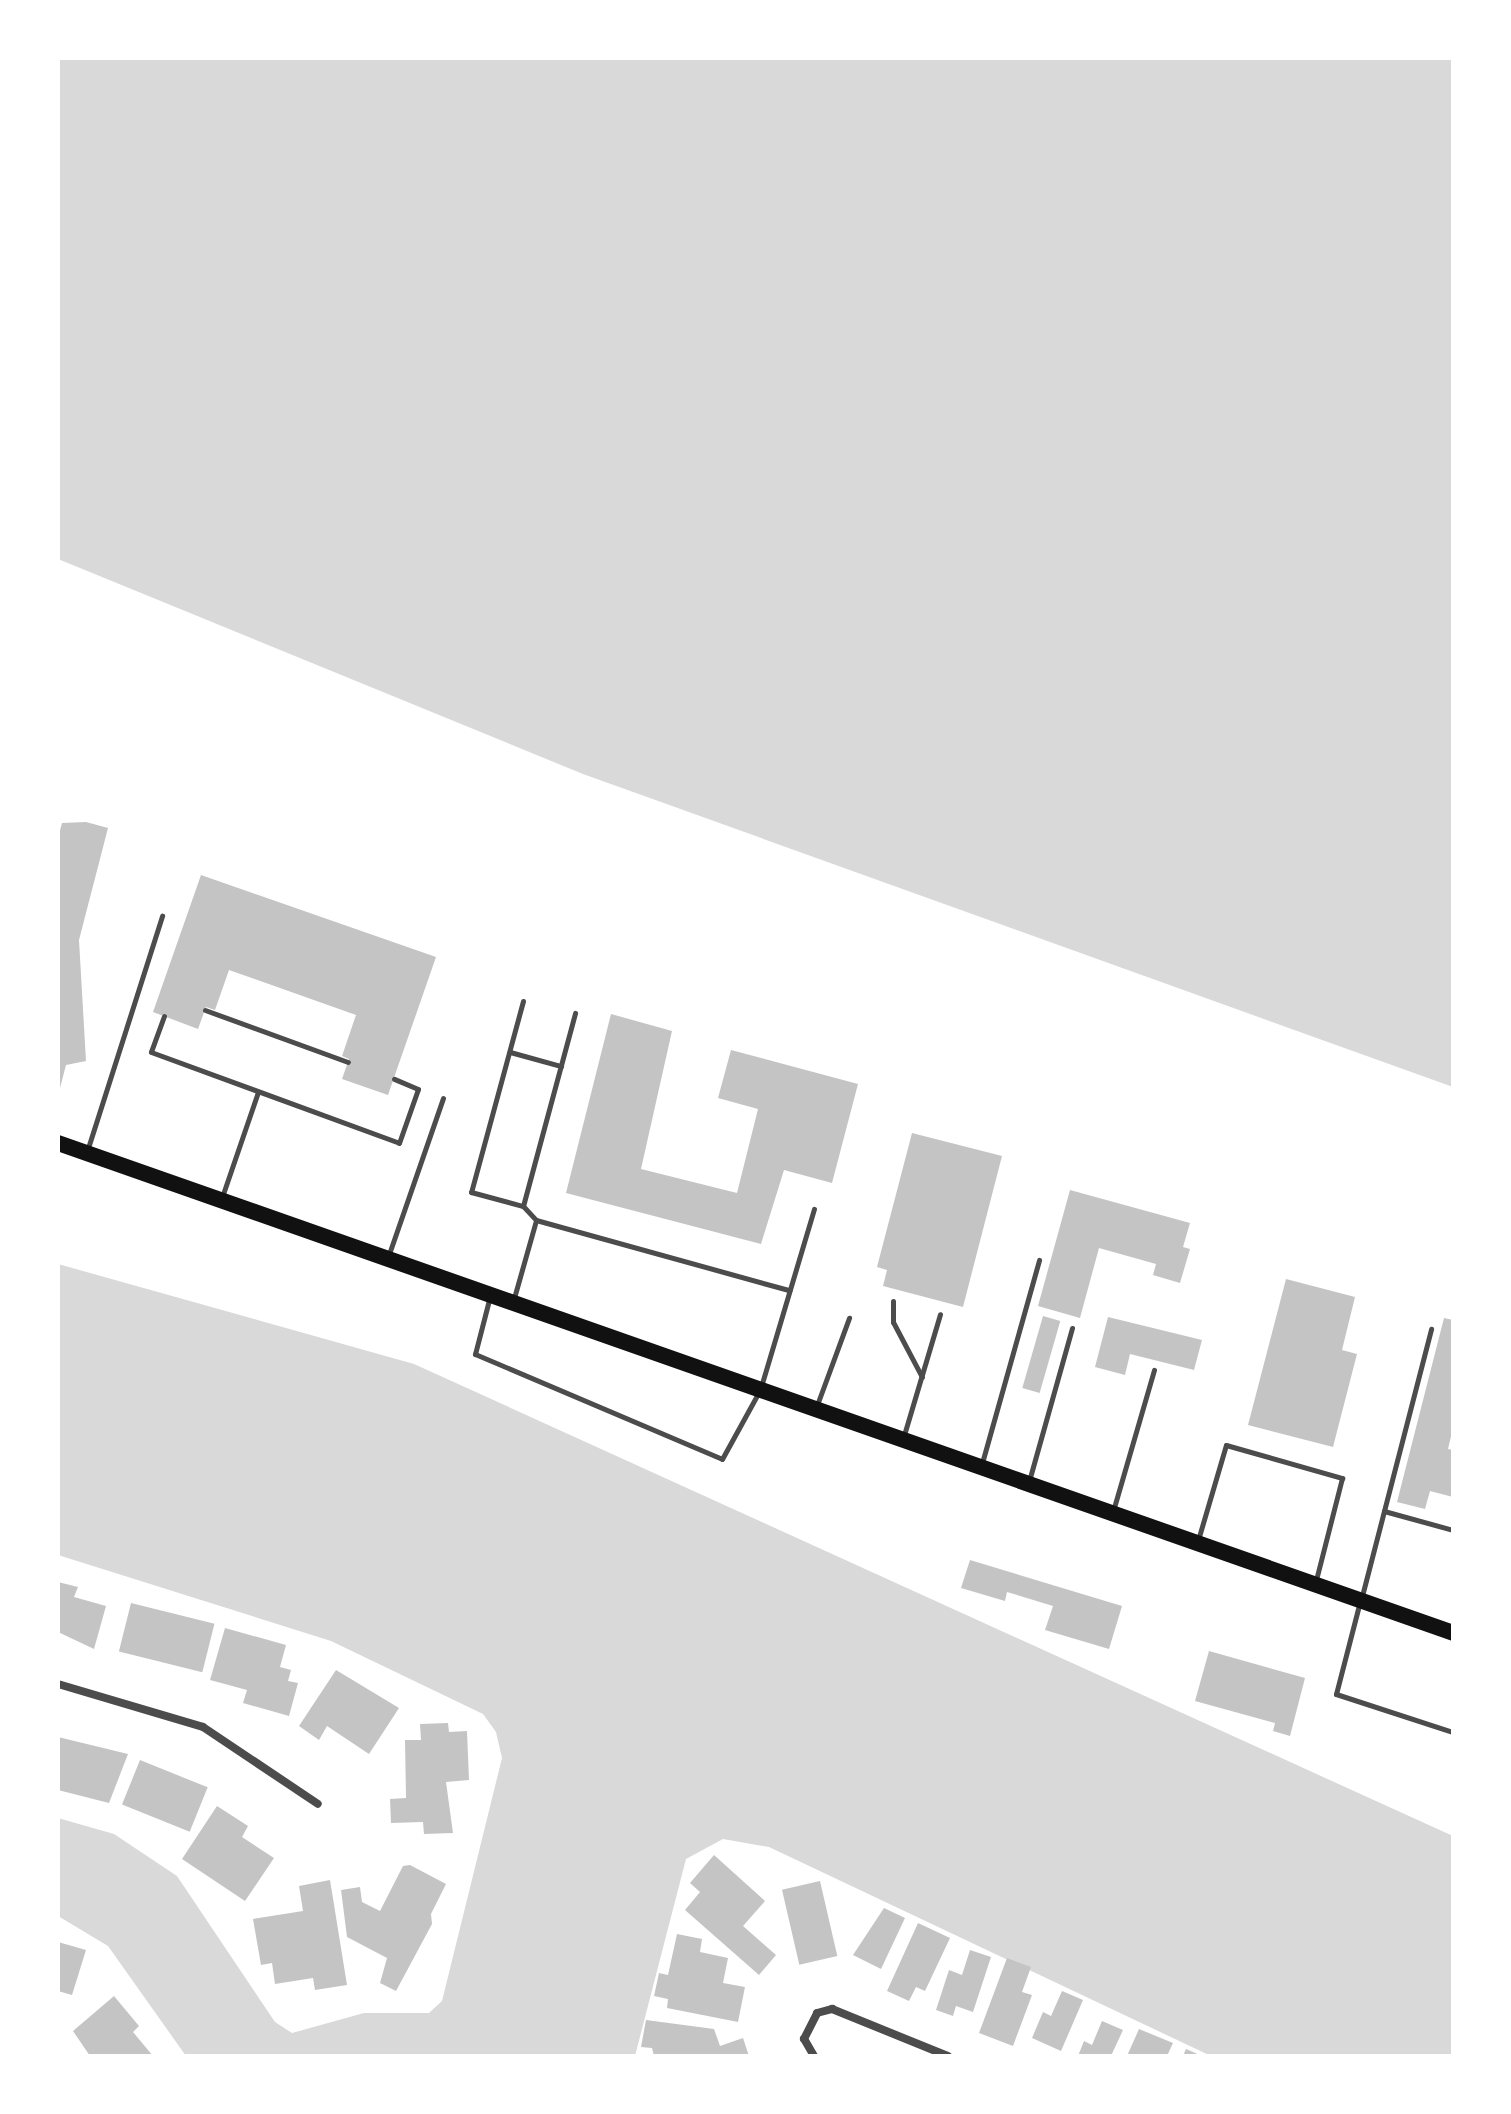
<!DOCTYPE html>
<html>
<head>
<meta charset="utf-8">
<style>
  body { margin:0 }
  #map { position:relative; width:1511px; height:2114px; overflow:hidden; background:#fff; font-family:"Times New Roman",serif }
  div>[style] { position:absolute }
  .water>* { inset:0; background:#d9d9d9 }
  .building>* { inset:0; background:#c4c4c4; transform-origin:0 0 }
  .service>* { height:5px; margin:-2.5px; padding:0 2.5px; transform-origin:2.5px; border-radius:2.5px; background:#4c4c4c }
  .minor>* { height:8px; margin:-4px; padding:0 4px; transform-origin:4px; border-radius:4px; background:#4c4c4c }
  .secondary>* { height:16px; margin:-8px; padding:0 8px; transform-origin:8px; border-radius:8px; background:#111 }
  span { translate:-50% -50%; white-space:nowrap; text-align:center; line-height:1.15; -webkit-text-stroke:8px #fff; paint-order:stroke }
  .frame { position:absolute; inset:0; border:60px solid #fff; pointer-events:none }
</style>
</head>
<body>
<div id="map">
  <div class="water">
    <div style="clip-path:polygon(58px 58px,1453px 58px,1453px 1087px,583px 774px,58px 559px)"></div>
    <div style="clip-path:polygon(58px 1264px,414px 1364px,1453px 1836px,1453px 2056px,1211px 2056px,769px 1847px,723px 1839px,686px 1859px,635px 2056px,186px 2056px,108px 1946px,58px 1916px,58px 1818px,114px 1834px,177px 1876px,275px 2022px,292px 2033px,364px 2013px,429px 2013px,442px 2001px,502px 1758px,496px 1732px,483px 1714px,331px 1641px,58px 1555px)"></div>
  </div>
  <div class="building">
    <div style="clip-path:polygon(86px 822px,108px 828px,79px 940px,86px 1061px,66px 1065px,60px 1088px,58px 838px,62px 823px)"></div>
    <div style="clip-path:polygon(201px 875px,436px 957px,388px 1095px,342px 1079px,349px 1059px,342px 1056px,356px 1015px,229px 970px,215px 1010px,206px 1007px,198px 1029px,153px 1012px)"></div>
    <div style="clip-path:polygon(611px 1014px,672px 1031px,641px 1169px,737px 1193px,758px 1109px,718px 1098px,731px 1050px,858px 1084px,832px 1183px,784px 1170px,761px 1244px,566px 1193px)"></div>
    <div style="clip-path:polygon(912px 1133px,1002px 1156px,963px 1307px,883px 1286px,887px 1270px,877px 1267px)"></div>
    <div style="clip-path:polygon(1070px 1190px,1190px 1223px,1183px 1247px,1190px 1249px,1180px 1283px,1153px 1275px,1156px 1264px,1099px 1248px,1080px 1318px,1038px 1306px)"></div>
    <div style="clip-path:polygon(1286px 1279px,1355px 1297px,1342px 1350px,1357px 1354px,1333px 1447px,1248px 1425px)"></div>
    <div style="left:1043px;top:1316px;width:18px;height:75px;rotate:16deg"></div>
    <div style="clip-path:polygon(1108px 1317px,1202px 1340px,1194px 1370px,1130px 1354px,1125px 1375px,1095px 1367px)"></div>
    <div style="clip-path:polygon(1444px 1318px,1453px 1320px,1453px 1428px,1448px 1449px,1453px 1450px,1453px 1497px,1430px 1491px,1425px 1509px,1397px 1502px)"></div>
    <div style="clip-path:polygon(970px 1560px,1122px 1606px,1109px 1649px,1045px 1630px,1053px 1606px,1007px 1592px,1005px 1601px,961px 1588px)"></div>
    <div style="clip-path:polygon(58px 1582px,78px 1587px,74px 1597px,106px 1606px,94px 1649px,58px 1632px)"></div>
    <div style="left:131px;top:1603px;width:86px;height:50px;rotate:14deg"></div>
    <div style="clip-path:polygon(225px 1628px,286px 1645px,280px 1667px,291px 1670px,288px 1681px,298px 1683px,289px 1716px,243px 1703px,247px 1690px,210px 1680px)"></div>
    <div style="clip-path:polygon(1209px 1651px,1305px 1678px,1290px 1736px,1273px 1731px,1275px 1723px,1195px 1701px)"></div>
    <div style="clip-path:polygon(336px 1670px,399px 1708px,369px 1754px,327px 1726px,319px 1740px,299px 1726px)"></div>
    <div style="clip-path:polygon(448px 1723px,449px 1732px,467px 1731px,469px 1780px,446px 1782px,453px 1833px,424px 1834px,423px 1822px,391px 1823px,390px 1799px,406px 1798px,405px 1740px,421px 1740px,420px 1724px)"></div>
    <div style="clip-path:polygon(58px 1737px,128px 1754px,109px 1803px,58px 1790px)"></div>
    <div style="left:140px;top:1760px;width:73px;height:48px;rotate:22deg"></div>
    <div style="clip-path:polygon(217px 1806px,248px 1826px,242px 1837px,274px 1858px,245px 1901px,182px 1859px)"></div>
    <div style="clip-path:polygon(714px 1855px,765px 1901px,743px 1926px,776px 1955px,759px 1975px,685px 1910px,700px 1892px,690px 1883px)"></div>
    <div style="clip-path:polygon(410px 1865px,446px 1884px,431px 1914px,432px 1924px,396px 1991px,380px 1983px,387px 1958px,347px 1937px,341px 1890px,360px 1887px,362px 1902px,380px 1911px,403px 1866px)"></div>
    <div style="clip-path:polygon(330px 1880px,347px 1985px,315px 1990px,313px 1978px,275px 1984px,272px 1963px,261px 1965px,253px 1919px,303px 1911px,299px 1886px)"></div>
    <div style="left:820px;top:1881px;width:77px;height:39px;rotate:77deg"></div>
    <div style="clip-path:polygon(884px 1908px,905px 1918px,881px 1969px,853px 1955px)"></div>
    <div style="clip-path:polygon(918px 1923px,950px 1938px,925px 1991px,916px 1987px,909px 2001px,887px 1991px)"></div>
    <div style="clip-path:polygon(677px 1934px,702px 1939px,700px 1952px,728px 1958px,723px 1983px,745px 1987px,738px 2022px,667px 2008px,668px 1999px,654px 1996px,659px 1973px,668px 1975px)"></div>
    <div style="clip-path:polygon(58px 1942px,86px 1950px,72px 1995px,58px 1991px)"></div>
    <div style="clip-path:polygon(970px 1950px,991px 1957px,973px 2012px,956px 2006px,953px 2016px,936px 2010px,949px 1970px,962px 1975px)"></div>
    <div style="clip-path:polygon(1007px 1958px,1031px 1967px,1022px 1992px,1032px 1995px,1013px 2046px,979px 2033px)"></div>
    <div style="clip-path:polygon(1062px 1991px,1083px 2000px,1061px 2051px,1032px 2038px,1043px 2012px,1051px 2016px)"></div>
    <div style="clip-path:polygon(114px 1996px,139px 2026px,133px 2032px,153px 2056px,90px 2056px,73px 2031px)"></div>
    <div style="clip-path:polygon(646px 2020px,714px 2029px,720px 2046px,743px 2038px,749px 2056px,654px 2056px,652px 2048px,641px 2047px)"></div>
    <div style="clip-path:polygon(1102px 2021px,1123px 2030px,1111px 2056px,1078px 2056px,1084px 2041px,1092px 2045px)"></div>
    <div style="clip-path:polygon(1139px 2029px,1173px 2043px,1167px 2056px,1127px 2056px)"></div>
    <div style="clip-path:polygon(1186px 2049px,1202px 2056px,1183px 2056px)"></div>
  </div>
  <div class="service">
    <div style="left:523px;top:1001px;width:198px;rotate:105.2deg"></div>
    <div style="left:471px;top:1192px;width:54px;rotate:15.1deg"></div>
    <div style="left:523px;top:1206px;width:19px;rotate:47deg"></div>
    <div style="left:536px;top:1220px;width:263px;rotate:15.5deg"></div>
    <div style="left:205px;top:1010px;width:152px;rotate:20deg"></div>
    <div style="left:164px;top:1016px;width:38px;rotate:110deg"></div>
    <div style="left:151px;top:1052px;width:264px;rotate:20.1deg"></div>
    <div style="left:399px;top:1143px;width:57px;rotate:-70.6deg"></div>
    <div style="left:418px;top:1089px;width:26px;rotate:-157deg"></div>
    <div style="left:510px;top:1052px;width:53px;rotate:15.4deg"></div>
    <div style="left:88px;top:1148px;width:244px;rotate:-72.3deg"></div>
    <div style="left:222px;top:1197px;width:111px;rotate:-71.1deg"></div>
    <div style="left:523px;top:1206px;width:200px;rotate:-74.9deg"></div>
    <div style="left:389px;top:1254px;width:165px;rotate:-70.9deg"></div>
    <div style="left:490px;top:1296px;width:60px;rotate:104.5deg"></div>
    <div style="left:475px;top:1354px;width:268px;rotate:23deg"></div>
    <div style="left:722px;top:1459px;width:79px;rotate:-61.2deg"></div>
    <div style="left:760px;top:1390px;width:189px;rotate:-73.4deg"></div>
    <div style="left:514px;top:1298px;width:81px;rotate:-74.2deg"></div>
    <div style="left:893px;top:1301px;width:21px;rotate:90deg"></div>
    <div style="left:893px;top:1322px;width:62px;rotate:62.2deg"></div>
    <div style="left:817px;top:1405px;width:93px;rotate:-69.8deg"></div>
    <div style="left:904px;top:1435px;width:126px;rotate:-73.4deg"></div>
    <div style="left:982px;top:1463px;width:211px;rotate:-74.3deg"></div>
    <div style="left:1029px;top:1481px;width:159px;rotate:-74.3deg"></div>
    <div style="left:1113px;top:1511px;width:147px;rotate:-73.8deg"></div>
    <div style="left:1384px;top:1511px;width:72px;rotate:15.4deg"></div>
    <div style="left:1198px;top:1540px;width:99px;rotate:-73.6deg"></div>
    <div style="left:1226px;top:1445px;width:121px;rotate:15.9deg"></div>
    <div style="left:1342px;top:1478px;width:105px;rotate:104.3deg"></div>
    <div style="left:1362px;top:1596px;width:276px;rotate:-75.5deg"></div>
    <div style="left:1359px;top:1605px;width:92px;rotate:104.5deg"></div>
    <div style="left:1336px;top:1694px;width:123px;rotate:18deg"></div>
  </div>
  <div class="minor">
    <div style="left:58px;top:1684px;width:151px;rotate:16.5deg"></div>
    <div style="left:203px;top:1727px;width:138px;rotate:33.8deg"></div>
    <div style="left:814px;top:2056px;width:20px;rotate:-120deg"></div>
    <div style="left:804px;top:2039px;width:29px;rotate:-63deg"></div>
    <div style="left:817px;top:2013px;width:16px;rotate:-15deg"></div>
    <div style="left:832px;top:2009px;width:125px;rotate:22.1deg"></div>
  </div>
  <div class="secondary">
    <div style="left:58px;top:1143px;width:1479px;rotate:19.35deg"></div>
  </div>
  <div class="frame"></div>
</div>
</body>
</html>
